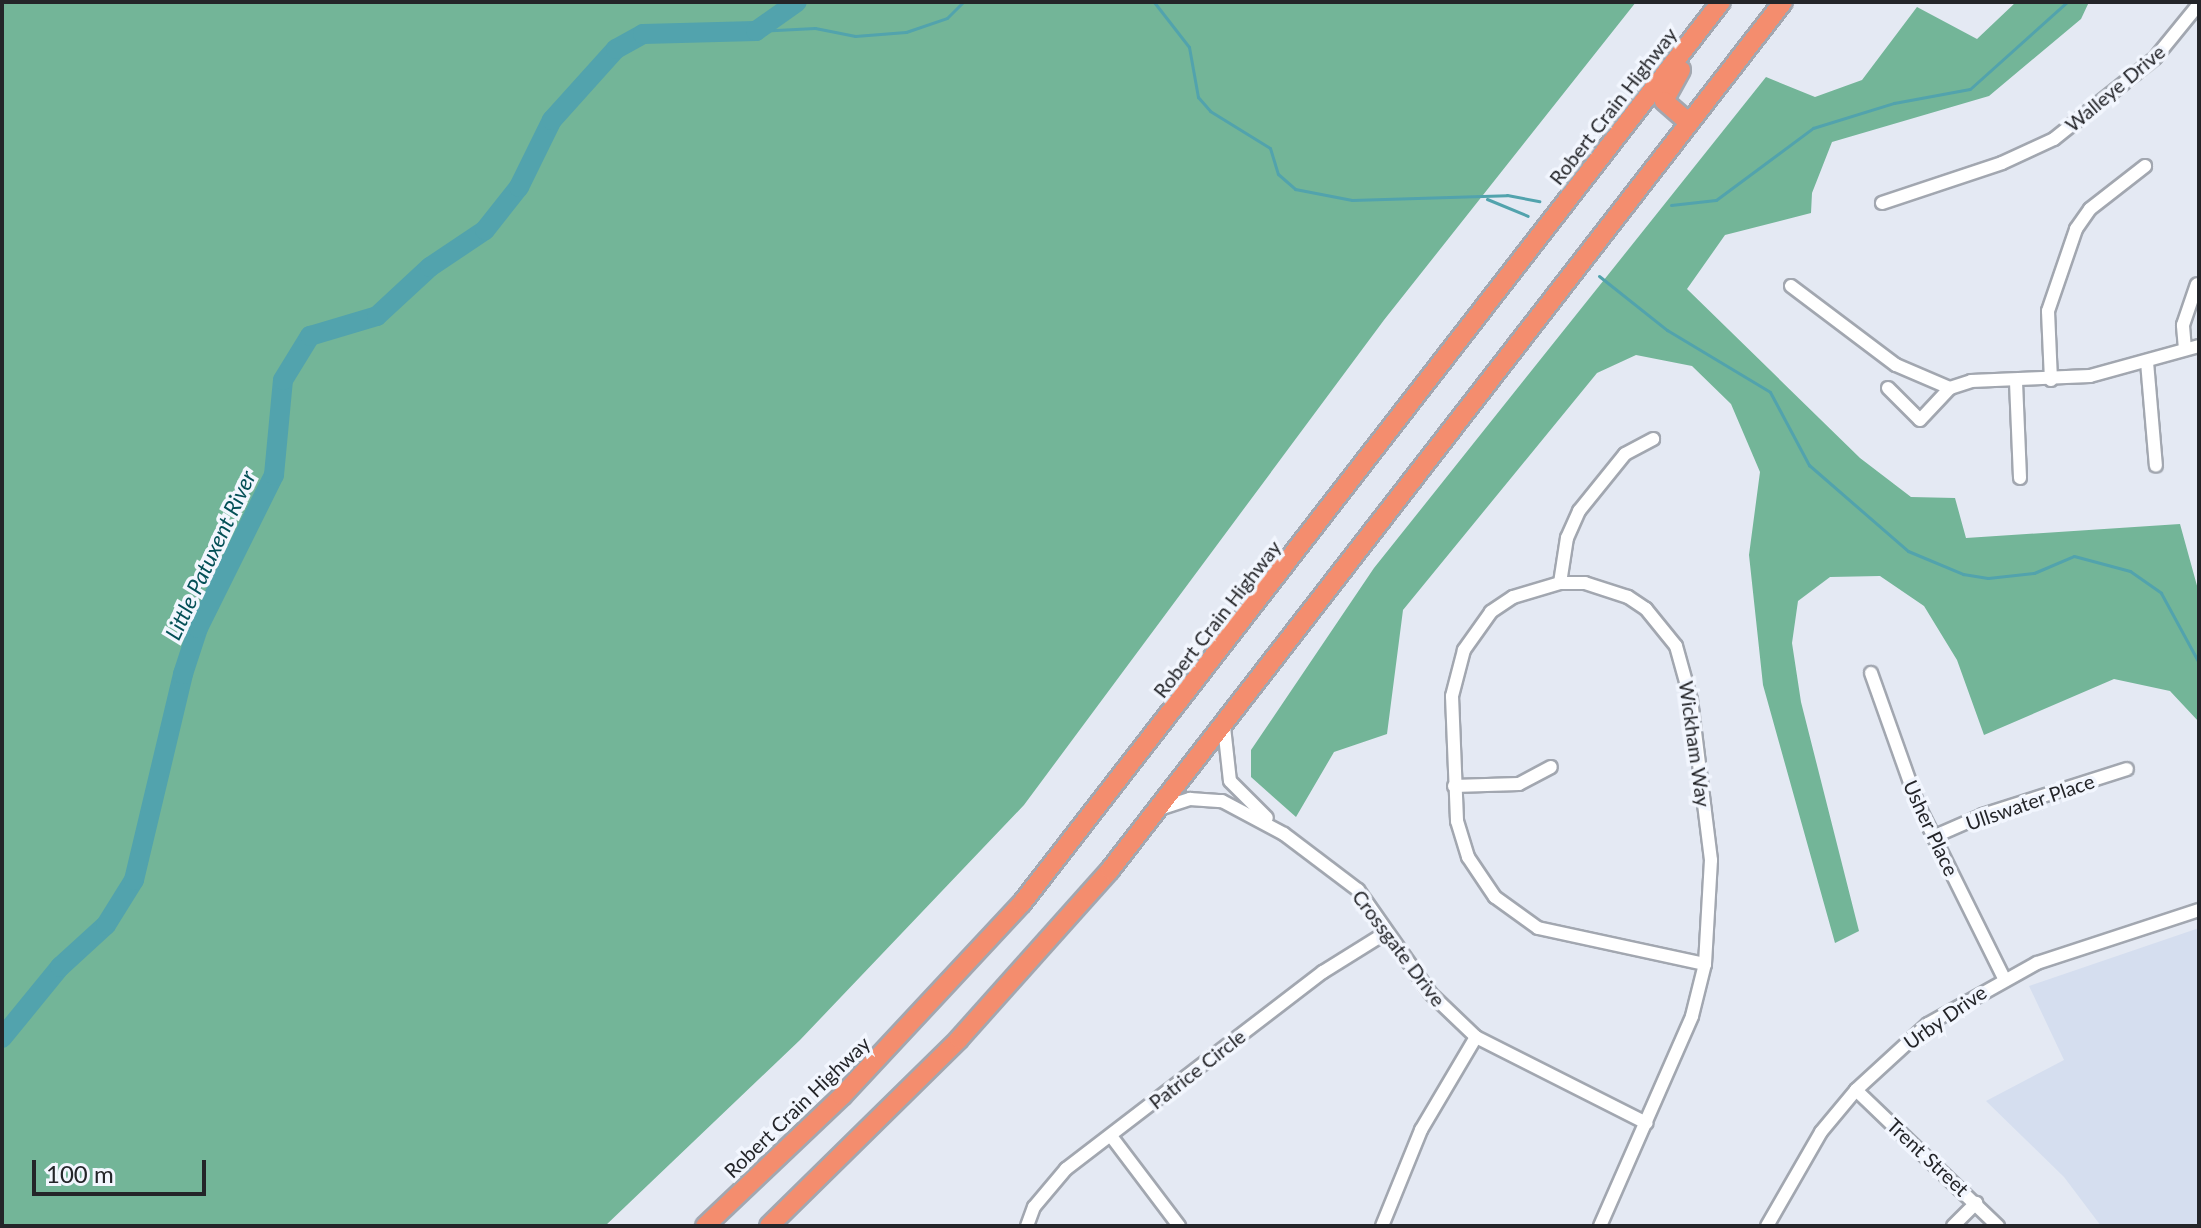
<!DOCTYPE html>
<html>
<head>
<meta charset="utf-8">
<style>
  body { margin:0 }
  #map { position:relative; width:2201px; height:1228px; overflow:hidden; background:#e4e9f3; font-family:Lato,sans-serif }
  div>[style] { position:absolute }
  .built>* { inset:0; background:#d5deef }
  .forest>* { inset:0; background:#73b598 }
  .stream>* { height:3px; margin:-1.5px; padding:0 1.5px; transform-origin:1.5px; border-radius:1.5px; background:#52a3ad }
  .river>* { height:20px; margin:-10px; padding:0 10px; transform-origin:10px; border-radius:10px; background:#52a3ad }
  .roads { filter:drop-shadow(2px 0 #a2a7b0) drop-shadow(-2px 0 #a2a7b0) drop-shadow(0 2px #a2a7b0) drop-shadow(0 -2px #a2a7b0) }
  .minor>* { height:12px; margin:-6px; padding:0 6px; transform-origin:6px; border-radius:6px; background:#fff }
  .highway>* { height:18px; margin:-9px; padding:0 9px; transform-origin:9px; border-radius:9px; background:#f48d6e }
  span { translate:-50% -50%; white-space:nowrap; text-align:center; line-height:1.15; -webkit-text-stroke:7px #f2f6fe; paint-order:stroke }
  .street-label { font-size:20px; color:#242529 }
  .water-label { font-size:22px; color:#034f56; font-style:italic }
  .frame { position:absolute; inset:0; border:4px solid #242529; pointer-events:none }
  .scale { position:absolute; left:32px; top:1160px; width:174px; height:36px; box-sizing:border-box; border:4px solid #242529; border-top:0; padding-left:10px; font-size:24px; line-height:28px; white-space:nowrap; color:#242529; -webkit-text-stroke:6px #f2f6fe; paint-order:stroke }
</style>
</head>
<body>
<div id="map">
  <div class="built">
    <div style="clip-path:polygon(2199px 928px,2199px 1226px,2101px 1226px,2064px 1177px,1986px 1101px,2064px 1060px,2029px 986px)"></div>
  </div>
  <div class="forest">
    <div style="clip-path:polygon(2px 2px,1636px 2px,1384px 320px,1024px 805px,800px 1040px,605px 1226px,2px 1226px)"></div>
    <div style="clip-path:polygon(2016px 2px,2089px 2px,2081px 19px,1989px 96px,1832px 142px,1812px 193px,1811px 213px,1725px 235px,1687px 289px,1860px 458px,1911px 497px,1955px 498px,1966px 538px,2180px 524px,2199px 593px,2199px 722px,2170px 691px,2114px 679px,1984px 735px,1957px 660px,1924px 606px,1880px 576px,1830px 577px,1798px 601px,1792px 643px,1801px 702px,1859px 931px,1835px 943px,1763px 685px,1749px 555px,1760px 472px,1731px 404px,1692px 366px,1636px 355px,1597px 373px,1403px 610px,1387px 734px,1334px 752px,1296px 817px,1251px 777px,1251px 750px,1374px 568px,1766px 77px,1815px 97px,1862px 80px,1917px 7px,1977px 39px)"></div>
  </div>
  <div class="stream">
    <div style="left:1154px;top:2px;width:57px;rotate:52.1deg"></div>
    <div style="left:1189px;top:47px;width:51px;rotate:79.8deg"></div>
    <div style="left:1198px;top:97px;width:18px;rotate:49deg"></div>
    <div style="left:1210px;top:111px;width:70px;rotate:31.7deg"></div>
    <div style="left:1270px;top:148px;width:27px;rotate:73deg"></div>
    <div style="left:1278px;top:174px;width:23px;rotate:41deg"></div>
    <div style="left:1295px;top:189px;width:58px;rotate:10.9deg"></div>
    <div style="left:1352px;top:200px;width:155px;rotate:-1.8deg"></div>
    <div style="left:1507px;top:195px;width:33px;rotate:11deg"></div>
    <div style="left:756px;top:31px;width:59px;rotate:-2.9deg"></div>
    <div style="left:815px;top:28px;width:41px;rotate:11.3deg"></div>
    <div style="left:855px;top:36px;width:51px;rotate:-4.5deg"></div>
    <div style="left:906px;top:32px;width:43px;rotate:-18.9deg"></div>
    <div style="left:947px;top:18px;width:23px;rotate:-45deg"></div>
    <div style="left:1487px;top:199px;width:44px;rotate:22.5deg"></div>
    <div style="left:1671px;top:205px;width:45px;rotate:-6.3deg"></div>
    <div style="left:1716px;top:200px;width:121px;rotate:-36.6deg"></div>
    <div style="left:1813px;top:128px;width:85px;rotate:-17.2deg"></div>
    <div style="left:1894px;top:103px;width:77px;rotate:-10.4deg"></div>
    <div style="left:1970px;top:89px;width:130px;rotate:-41.9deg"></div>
    <div style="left:1599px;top:276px;width:87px;rotate:38.5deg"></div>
    <div style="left:1667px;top:330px;width:120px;rotate:31deg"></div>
    <div style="left:1770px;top:392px;width:83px;rotate:61.9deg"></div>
    <div style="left:1809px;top:465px;width:131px;rotate:41deg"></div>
    <div style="left:1908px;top:551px;width:60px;rotate:22.7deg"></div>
    <div style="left:1963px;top:574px;width:25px;rotate:9deg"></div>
    <div style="left:1988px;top:578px;width:46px;rotate:-6.2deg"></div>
    <div style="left:2034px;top:573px;width:43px;rotate:-23deg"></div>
    <div style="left:2074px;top:556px;width:58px;rotate:15deg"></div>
    <div style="left:2130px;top:571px;width:38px;rotate:35deg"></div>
    <div style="left:2161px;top:593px;width:80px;rotate:61.5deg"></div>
  </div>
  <div class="river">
    <div style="left:2px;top:1038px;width:92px;rotate:-50.8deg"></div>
    <div style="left:60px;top:967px;width:62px;rotate:-42.4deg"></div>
    <div style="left:106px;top:925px;width:53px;rotate:-58.1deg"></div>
    <div style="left:134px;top:880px;width:212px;rotate:-76.6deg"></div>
    <div style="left:183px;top:674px;width:48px;rotate:-71.9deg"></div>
    <div style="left:198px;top:628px;width:171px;rotate:-63.6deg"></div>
    <div style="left:274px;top:475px;width:95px;rotate:-84.6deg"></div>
    <div style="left:283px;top:380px;width:52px;rotate:-58.5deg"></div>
    <div style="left:310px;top:336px;width:70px;rotate:-16.6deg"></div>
    <div style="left:377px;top:316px;width:72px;rotate:-42.8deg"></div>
    <div style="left:430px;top:267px;width:66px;rotate:-33.9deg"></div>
    <div style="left:485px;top:230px;width:55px;rotate:-51.7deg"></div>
    <div style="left:519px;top:187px;width:75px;rotate:-63.8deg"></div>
    <div style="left:552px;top:120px;width:96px;rotate:-48deg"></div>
    <div style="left:616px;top:49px;width:31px;rotate:-29deg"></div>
    <div style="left:643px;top:34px;width:113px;rotate:-1.5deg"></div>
    <div style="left:756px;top:31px;width:50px;rotate:-35.3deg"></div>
  </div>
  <div class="roads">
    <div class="minor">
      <div style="left:1882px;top:203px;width:126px;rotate:-18.4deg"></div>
      <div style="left:2002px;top:163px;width:57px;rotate:-24.8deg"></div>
      <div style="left:2054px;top:139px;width:129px;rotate:-38.7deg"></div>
      <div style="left:2155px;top:58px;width:70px;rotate:-50.8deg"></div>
      <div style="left:1791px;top:286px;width:131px;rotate:37deg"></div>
      <div style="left:1896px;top:365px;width:59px;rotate:23.1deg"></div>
      <div style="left:1950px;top:388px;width:22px;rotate:-18deg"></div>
      <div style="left:1971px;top:381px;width:119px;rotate:-2.4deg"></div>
      <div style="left:2090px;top:376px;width:113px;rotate:-15.4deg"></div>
      <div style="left:2185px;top:349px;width:24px;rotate:-95deg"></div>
      <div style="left:2183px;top:325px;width:43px;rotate:-71.1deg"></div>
      <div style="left:2147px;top:362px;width:104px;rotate:85.1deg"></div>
      <div style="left:2051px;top:380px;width:69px;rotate:-92.5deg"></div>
      <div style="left:2048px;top:311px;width:87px;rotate:-71.1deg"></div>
      <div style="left:2076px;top:229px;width:24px;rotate:-55deg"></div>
      <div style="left:2090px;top:209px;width:70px;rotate:-38deg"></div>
      <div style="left:2016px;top:382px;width:96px;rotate:87.6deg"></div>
      <div style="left:1888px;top:388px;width:45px;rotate:45deg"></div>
      <div style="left:1920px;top:420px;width:44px;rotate:-46.8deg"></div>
      <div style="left:1560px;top:583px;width:46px;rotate:-81.2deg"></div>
      <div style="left:1567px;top:538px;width:30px;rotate:-66deg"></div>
      <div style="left:1579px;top:511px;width:73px;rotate:-51.1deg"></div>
      <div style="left:1625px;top:454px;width:32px;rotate:-28deg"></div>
      <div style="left:1871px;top:673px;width:140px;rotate:70.4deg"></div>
      <div style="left:1918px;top:805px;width:193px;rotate:63.6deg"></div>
      <div style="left:1224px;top:727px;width:54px;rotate:83.7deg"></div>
      <div style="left:1230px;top:781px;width:52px;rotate:45deg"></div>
      <div style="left:1454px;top:786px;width:65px;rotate:-1.8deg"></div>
      <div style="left:1519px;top:784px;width:36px;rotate:-28deg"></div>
      <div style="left:1159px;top:809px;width:33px;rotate:-18deg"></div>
      <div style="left:1190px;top:799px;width:32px;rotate:4deg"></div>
      <div style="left:1222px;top:801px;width:70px;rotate:28deg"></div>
      <div style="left:1284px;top:834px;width:93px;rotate:37.1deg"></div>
      <div style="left:1358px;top:890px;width:126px;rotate:55deg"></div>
      <div style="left:1430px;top:993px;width:64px;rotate:43.7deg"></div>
      <div style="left:1476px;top:1037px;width:191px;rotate:26.8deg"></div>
      <div style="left:1933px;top:837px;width:55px;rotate:-23.7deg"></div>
      <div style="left:1983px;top:815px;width:151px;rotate:-17.7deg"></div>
      <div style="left:1856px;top:1090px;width:197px;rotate:43.8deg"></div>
      <div style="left:1111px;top:1136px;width:113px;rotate:52.9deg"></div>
      <div style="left:1027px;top:1226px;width:20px;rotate:-70deg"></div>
      <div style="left:1034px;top:1207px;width:50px;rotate:-49.9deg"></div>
      <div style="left:1066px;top:1169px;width:324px;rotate:-37.5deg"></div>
      <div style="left:1323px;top:972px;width:75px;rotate:-32deg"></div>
      <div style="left:1382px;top:1226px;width:104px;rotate:-67.9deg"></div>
      <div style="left:1421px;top:1130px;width:108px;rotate:-59.4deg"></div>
      <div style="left:1600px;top:1226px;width:229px;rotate:-66.3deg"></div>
      <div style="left:1692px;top:1016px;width:54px;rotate:-76deg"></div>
      <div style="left:1705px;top:964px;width:104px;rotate:-86.7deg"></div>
      <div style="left:1711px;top:860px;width:161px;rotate:-97.1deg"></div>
      <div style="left:1691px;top:700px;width:56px;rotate:-105.5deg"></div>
      <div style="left:1676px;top:646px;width:48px;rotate:-129deg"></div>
      <div style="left:1646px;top:609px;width:22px;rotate:-146deg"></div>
      <div style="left:1628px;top:597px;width:45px;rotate:-162deg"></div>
      <div style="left:1585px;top:583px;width:25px;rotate:180deg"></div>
      <div style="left:1560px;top:583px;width:49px;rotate:163.4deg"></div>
      <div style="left:1513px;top:597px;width:27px;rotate:146deg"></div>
      <div style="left:1491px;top:612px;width:47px;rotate:125.4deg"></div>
      <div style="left:1464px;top:650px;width:48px;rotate:104.6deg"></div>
      <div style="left:1452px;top:696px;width:125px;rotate:87.7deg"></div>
      <div style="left:1457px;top:821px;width:38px;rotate:73deg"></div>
      <div style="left:1468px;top:857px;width:48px;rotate:56deg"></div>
      <div style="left:1495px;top:897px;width:53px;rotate:35.8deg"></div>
      <div style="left:1538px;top:928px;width:171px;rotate:12.2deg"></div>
      <div style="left:1767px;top:1226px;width:108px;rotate:-60.1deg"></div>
      <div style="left:1821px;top:1132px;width:55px;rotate:-50.2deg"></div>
      <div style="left:1856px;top:1090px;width:98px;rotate:-42.5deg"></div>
      <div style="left:1928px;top:1024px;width:125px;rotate:-29.2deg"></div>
      <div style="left:2037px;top:963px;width:170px;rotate:-18.1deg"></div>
      <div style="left:1953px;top:1226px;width:33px;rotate:-45deg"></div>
    </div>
    <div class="highway">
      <div style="left:1681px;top:70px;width:35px;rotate:119deg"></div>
      <div style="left:1664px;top:101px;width:33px;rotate:41deg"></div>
      <div style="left:705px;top:1226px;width:189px;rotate:-43.5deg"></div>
      <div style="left:842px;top:1096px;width:264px;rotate:-47deg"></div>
      <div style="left:1022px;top:903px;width:1140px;rotate:-52.2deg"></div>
      <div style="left:769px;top:1226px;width:267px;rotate:-44.5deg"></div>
      <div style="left:959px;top:1039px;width:227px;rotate:-48.2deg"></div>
      <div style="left:1110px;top:870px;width:1098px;rotate:-52.21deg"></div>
    </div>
  </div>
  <div class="street-label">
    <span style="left:2115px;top:88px;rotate:-40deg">Walleye Drive</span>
    <span style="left:1613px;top:106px;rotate:-52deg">Robert Crain Highway</span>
    <span style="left:1217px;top:619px;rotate:-52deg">Robert Crain Highway</span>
    <span style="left:1695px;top:744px;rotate:82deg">Wickham Way</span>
    <span style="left:2030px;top:802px;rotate:-19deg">Ullswater Place</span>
    <span style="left:1931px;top:828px;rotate:65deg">Usher Place</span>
    <span style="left:1399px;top:948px;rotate:53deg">Crossgate Drive</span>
    <span style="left:1945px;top:1017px;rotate:-35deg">Urby Drive</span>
    <span style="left:1197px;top:1069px;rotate:-38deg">Patrice Circle</span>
    <span style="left:797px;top:1107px;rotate:-44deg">Robert Crain Highway</span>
    <span style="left:1928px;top:1157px;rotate:43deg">Trent Street</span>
  </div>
  <div class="water-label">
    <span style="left:210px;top:555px;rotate:-65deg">Little Patuxent River</span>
  </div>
  <div class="frame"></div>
  <div class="scale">100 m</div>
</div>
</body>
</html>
